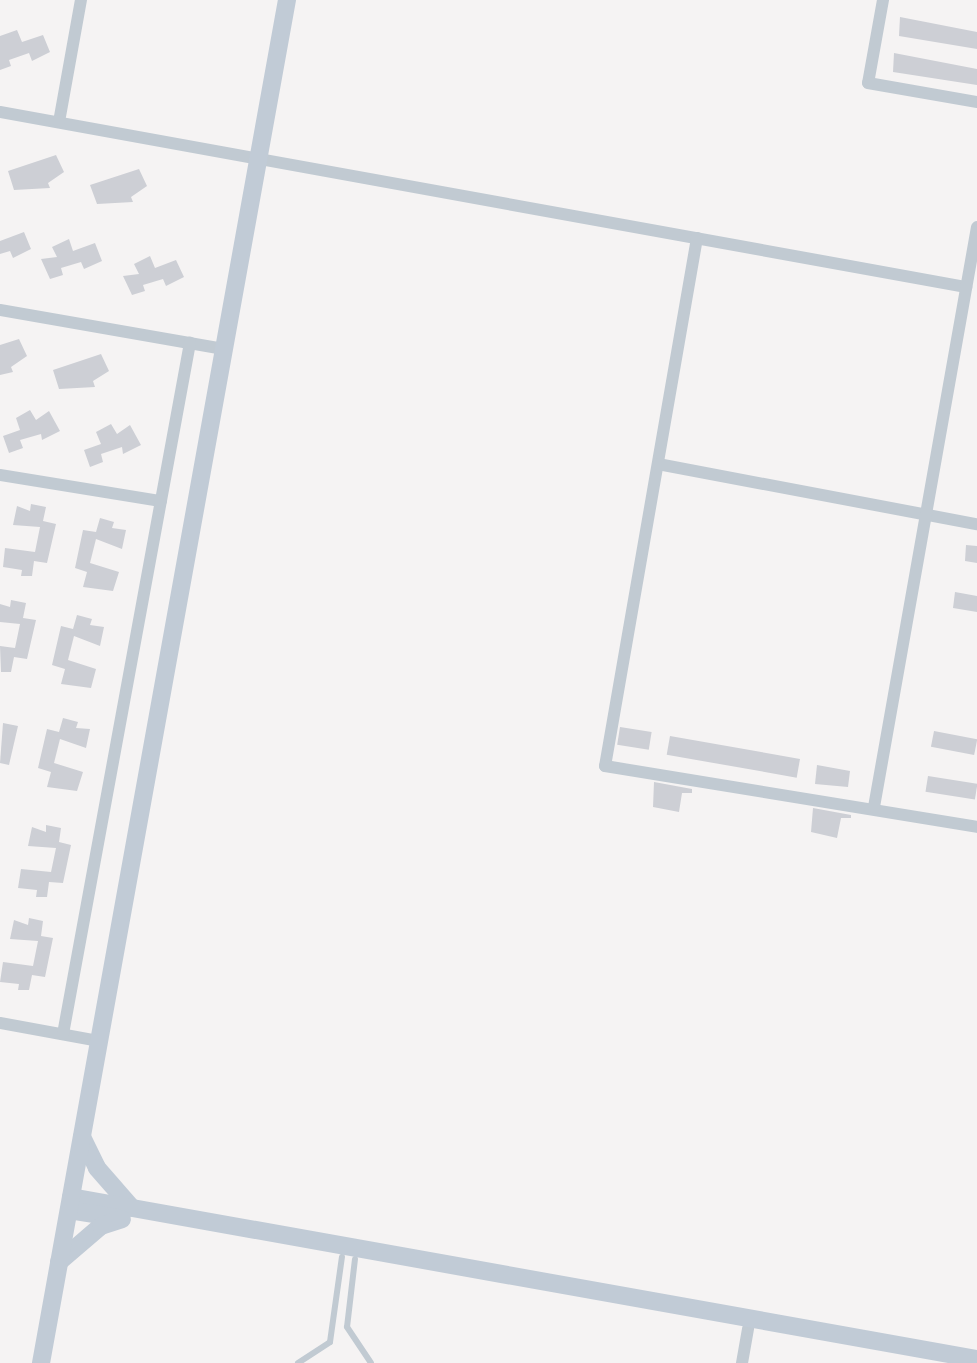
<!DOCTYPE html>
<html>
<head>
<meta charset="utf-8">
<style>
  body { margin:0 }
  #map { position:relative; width:977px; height:1363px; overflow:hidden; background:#f5f3f3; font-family:"Public Sans",sans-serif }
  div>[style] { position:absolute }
  .building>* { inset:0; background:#cdcfd5; transform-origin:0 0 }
  .lane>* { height:6px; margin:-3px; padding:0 3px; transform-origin:3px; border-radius:3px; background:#c1cad2 }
  .street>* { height:12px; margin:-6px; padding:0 6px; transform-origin:6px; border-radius:6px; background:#c1cad2 }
  .secondary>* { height:18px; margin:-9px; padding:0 9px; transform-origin:9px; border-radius:9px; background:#c1cbd6 }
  span { translate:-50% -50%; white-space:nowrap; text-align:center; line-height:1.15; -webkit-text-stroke:4.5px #fff; paint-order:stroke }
</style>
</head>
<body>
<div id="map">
  <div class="building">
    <div style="clip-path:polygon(900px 17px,977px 32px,977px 49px,899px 36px)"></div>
    <div style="clip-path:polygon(17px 30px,22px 42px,43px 35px,50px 52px,32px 61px,29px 53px,9px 60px,11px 66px,0 70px,0 36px)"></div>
    <div style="clip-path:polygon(894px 53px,977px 69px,977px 85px,893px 72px)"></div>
    <div style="clip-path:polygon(56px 155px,64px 172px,48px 183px,50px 188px,14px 190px,8px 171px)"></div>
    <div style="clip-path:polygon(139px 169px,147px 186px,131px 197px,133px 202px,97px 204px,90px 185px)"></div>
    <div style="clip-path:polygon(24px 232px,31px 249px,13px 258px,10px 251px,0 254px,0 241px)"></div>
    <div style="clip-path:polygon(69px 239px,73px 251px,95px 243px,102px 261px,84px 269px,81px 262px,61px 268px,63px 275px,50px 279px,41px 259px,57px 257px,52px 247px)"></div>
    <div style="clip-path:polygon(150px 256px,155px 268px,176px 260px,184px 277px,166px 286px,163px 279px,143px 285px,145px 291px,132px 295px,123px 276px,139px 274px,134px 264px)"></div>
    <div style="clip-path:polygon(19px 339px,27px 356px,11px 367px,13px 372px,0 375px,0 345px)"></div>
    <div style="clip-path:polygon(101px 354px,109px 371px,93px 381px,95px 387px,59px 389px,53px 370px)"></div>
    <div style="clip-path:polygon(30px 410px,36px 420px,49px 411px,60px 431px,42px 440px,41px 434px,20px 440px,23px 448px,9px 453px,3px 436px,20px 430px,16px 418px)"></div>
    <div style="clip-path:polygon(111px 424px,117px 434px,130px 425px,141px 445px,123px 454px,122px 447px,101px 454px,103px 462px,90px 467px,84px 450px,101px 444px,96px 432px)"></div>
    <div style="clip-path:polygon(31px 504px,46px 507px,43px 521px,56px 524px,47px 563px,34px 561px,32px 576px,21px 576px,22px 570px,3px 567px,5px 548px,35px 552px,40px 527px,13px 525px,17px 506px,30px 511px)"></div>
    <div style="clip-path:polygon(100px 518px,114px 522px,112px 528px,126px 530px,122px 549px,96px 539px,90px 563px,119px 572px,113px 591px,83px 587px,87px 572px,75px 568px,83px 530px,96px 532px)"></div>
    <div style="clip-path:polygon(966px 545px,977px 546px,977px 563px,965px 561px)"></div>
    <div style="clip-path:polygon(955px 592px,977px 596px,977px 612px,953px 608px)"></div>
    <div style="clip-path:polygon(11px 600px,26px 603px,23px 618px,36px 620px,27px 659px,14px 657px,11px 672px,1px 672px,0 646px,15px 648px,20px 624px,0 622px,0 604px,10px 607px)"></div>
    <div style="clip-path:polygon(77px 615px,92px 619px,90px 625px,104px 627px,100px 646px,74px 636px,68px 660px,96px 669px,91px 688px,61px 684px,65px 669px,52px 665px,61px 626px,73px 629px)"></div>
    <div style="clip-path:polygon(63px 718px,78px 722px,76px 728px,90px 729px,86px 748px,60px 739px,54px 763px,83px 772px,77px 791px,47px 787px,51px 772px,38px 768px,47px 729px,59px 732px)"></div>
    <div style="clip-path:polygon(3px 723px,18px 726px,9px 765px,0 763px)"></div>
    <div style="left:620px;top:727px;width:32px;height:18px;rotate:9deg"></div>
    <div style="left:934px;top:731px;width:44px;height:16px;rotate:11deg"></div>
    <div style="left:670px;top:736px;width:132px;height:19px;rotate:10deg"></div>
    <div style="clip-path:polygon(817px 765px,850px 771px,848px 787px,815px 784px)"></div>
    <div style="left:928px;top:776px;width:50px;height:16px;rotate:9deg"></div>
    <div style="clip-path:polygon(654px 782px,692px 789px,692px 793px,682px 793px,679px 812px,653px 807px)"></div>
    <div style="clip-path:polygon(813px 808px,851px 815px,851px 818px,841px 818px,837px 838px,811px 832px)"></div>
    <div style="clip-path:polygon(46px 825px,61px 828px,59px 842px,71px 845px,63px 883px,49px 882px,47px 897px,36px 897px,37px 890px,18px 888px,21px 869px,51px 872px,56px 848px,28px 846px,32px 827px,46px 832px)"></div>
    <div style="clip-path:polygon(29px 918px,43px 921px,41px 936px,53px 938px,45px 977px,32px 975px,29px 990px,18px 990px,19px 984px,0 982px,3px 962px,33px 966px,38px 941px,10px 939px,14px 920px,28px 925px)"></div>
  </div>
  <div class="lane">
    <div style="left:355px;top:1259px;width:68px;rotate:96.7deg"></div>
    <div style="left:347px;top:1327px;width:43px;rotate:56.3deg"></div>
    <div style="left:298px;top:1363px;width:38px;rotate:-33deg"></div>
    <div style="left:330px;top:1342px;width:86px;rotate:-82deg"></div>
  </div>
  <div class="street">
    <div style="left:883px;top:0;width:84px;rotate:100.2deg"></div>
    <div style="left:868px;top:83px;width:111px;rotate:9.9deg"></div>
    <div style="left:0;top:112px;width:982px;rotate:10.27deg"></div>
    <div style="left:59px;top:122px;width:124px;rotate:-79.8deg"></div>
    <div style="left:697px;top:238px;width:536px;rotate:99.88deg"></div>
    <div style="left:605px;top:766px;width:377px;rotate:9.3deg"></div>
    <div style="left:0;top:310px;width:227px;rotate:9.9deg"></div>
    <div style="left:658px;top:464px;width:325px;rotate:10.7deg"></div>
    <div style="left:0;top:475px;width:163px;rotate:9.2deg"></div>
    <div style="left:874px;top:807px;width:589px;rotate:-79.93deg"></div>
    <div style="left:0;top:1023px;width:101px;rotate:10.3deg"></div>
    <div style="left:63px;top:1034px;width:703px;rotate:-79.59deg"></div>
    <div style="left:742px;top:1363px;width:35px;rotate:-80deg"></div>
  </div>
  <div class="secondary">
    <div style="left:82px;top:1137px;width:34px;rotate:64deg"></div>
    <div style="left:97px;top:1168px;width:53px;rotate:48.8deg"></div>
    <div style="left:71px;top:1197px;width:920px;rotate:10.14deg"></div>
    <div style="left:69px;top:1210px;width:51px;rotate:9.1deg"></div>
    <div style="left:59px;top:1262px;width:55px;rotate:-40.6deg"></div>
    <div style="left:101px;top:1226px;width:22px;rotate:-18deg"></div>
    <div style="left:41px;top:1363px;width:1385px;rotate:-79.77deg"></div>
  </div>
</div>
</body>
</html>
